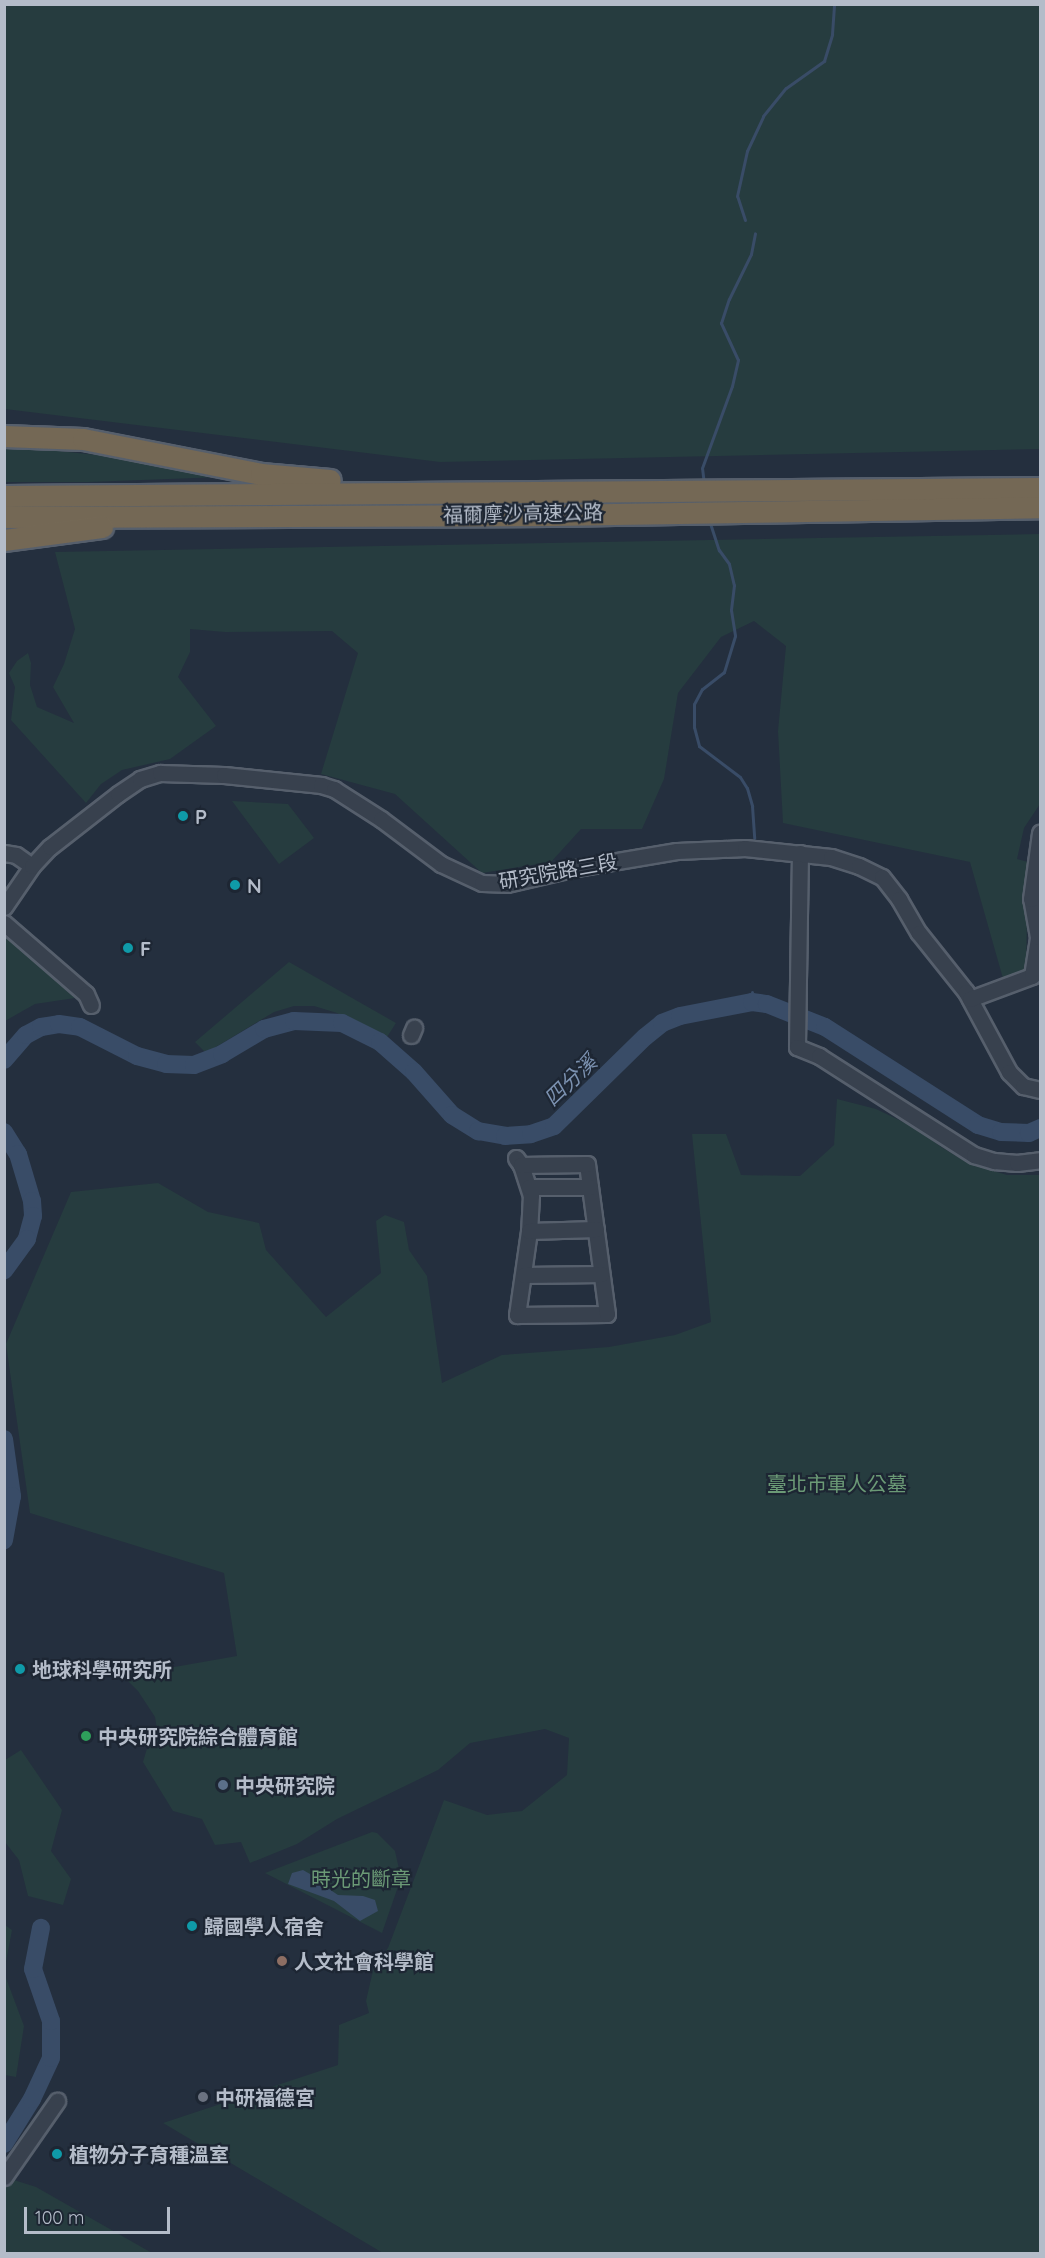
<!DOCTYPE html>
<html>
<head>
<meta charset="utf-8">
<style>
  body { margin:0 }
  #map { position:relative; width:1045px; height:2258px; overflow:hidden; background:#242f3e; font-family:Quicksand,"Noto Sans TC",sans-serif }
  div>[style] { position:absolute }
  .green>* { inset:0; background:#263c3f }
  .water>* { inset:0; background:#394c67 }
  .stream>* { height:3px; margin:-1.5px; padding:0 1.5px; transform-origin:1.5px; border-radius:1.5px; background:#394c67 }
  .river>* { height:18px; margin:-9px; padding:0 9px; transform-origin:9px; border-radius:9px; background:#394c67 }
  .roads { filter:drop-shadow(2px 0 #565f6c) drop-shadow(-2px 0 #565f6c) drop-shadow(0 2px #565f6c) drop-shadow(0 -2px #565f6c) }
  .minor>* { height:15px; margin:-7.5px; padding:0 7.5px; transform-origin:7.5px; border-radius:7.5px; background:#38414e }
  .highway>* { height:21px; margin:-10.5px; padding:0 10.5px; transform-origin:10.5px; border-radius:10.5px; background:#746855 }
  .dots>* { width:16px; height:16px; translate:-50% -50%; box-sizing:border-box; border:3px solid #1d2633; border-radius:50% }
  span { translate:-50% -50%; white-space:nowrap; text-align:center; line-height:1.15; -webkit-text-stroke:4.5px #1d2633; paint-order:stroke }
  .street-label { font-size:20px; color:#b4bcc9 }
  .poi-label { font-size:20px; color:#b4bcc9; font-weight:700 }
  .left { translate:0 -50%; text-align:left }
  .park-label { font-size:20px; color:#6b9a76 }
  .water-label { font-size:21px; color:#7c92b1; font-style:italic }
  .frame { position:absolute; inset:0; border:6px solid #b4bcc9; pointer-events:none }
  .scale { position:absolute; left:24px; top:2207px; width:146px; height:27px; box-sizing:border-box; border:3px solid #b4bcc9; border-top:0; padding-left:8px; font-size:18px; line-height:21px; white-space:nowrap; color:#b4bcc9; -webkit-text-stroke:4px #1d2633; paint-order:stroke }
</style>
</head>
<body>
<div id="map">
  <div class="green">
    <div style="clip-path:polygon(5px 4px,1040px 5px,1040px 449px,440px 462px,5px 409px)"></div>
    <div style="clip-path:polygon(5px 449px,59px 451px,134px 459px,222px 477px,89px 482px,5px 482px)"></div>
    <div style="clip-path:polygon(1040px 534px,1040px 804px,1024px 828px,1017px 859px,1028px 862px,1026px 970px,1004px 982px,970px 862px,783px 823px,778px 731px,786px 646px,754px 621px,721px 637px,678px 693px,664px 779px,642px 829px,581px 829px,551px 862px,482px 873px,395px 794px,321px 774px,358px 653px,332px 631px,225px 632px,190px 629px,190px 652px,178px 677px,216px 726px,170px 759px,122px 770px,101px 784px,86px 803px,11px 720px,15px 687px,9px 673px,17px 661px,28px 653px,31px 663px,30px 685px,37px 707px,74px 723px,53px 687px,64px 664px,75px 629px,55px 552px)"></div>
    <div style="clip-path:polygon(232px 801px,288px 804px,314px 838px,279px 864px)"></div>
    <div style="clip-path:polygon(5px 935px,75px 998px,35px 1004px,5px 1021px)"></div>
    <div style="clip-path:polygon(289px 962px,396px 1023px,387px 1037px,337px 1013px,314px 1006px,294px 1006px,274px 1012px,206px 1053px,195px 1042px)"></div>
    <div style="clip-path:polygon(837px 1099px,876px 1109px,920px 1130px,941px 1147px,970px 1164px,1007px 1175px,1040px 1175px,1040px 2253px,383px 2253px,163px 2123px,338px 2065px,339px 2025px,369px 2013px,366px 2001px,374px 1966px,388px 1948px,444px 1800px,487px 1815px,522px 1811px,567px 1775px,569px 1738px,545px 1729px,470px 1743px,438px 1770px,337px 1819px,297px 1844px,250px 1863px,241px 1842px,215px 1845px,202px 1819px,173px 1811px,143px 1762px,150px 1738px,158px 1735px,155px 1717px,138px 1691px,123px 1676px,237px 1656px,224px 1573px,30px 1513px,6px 1344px,71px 1192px,158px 1183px,208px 1212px,259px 1223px,266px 1250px,326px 1317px,381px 1273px,376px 1221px,385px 1215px,404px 1222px,409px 1250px,427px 1276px,442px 1383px,502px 1355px,609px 1347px,675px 1335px,711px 1322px,692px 1134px,726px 1134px,741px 1175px,800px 1176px,834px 1145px)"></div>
    <div style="clip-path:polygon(21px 1750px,62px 1810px,51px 1851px,71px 1879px,63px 1905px,28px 1896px,19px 1860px,5px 1842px,5px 1760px)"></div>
    <div style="clip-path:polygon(372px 1832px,377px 1833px,395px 1851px,401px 1878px,382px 1933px,265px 1873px)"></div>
    <div style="clip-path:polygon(5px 1925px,12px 1930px,5px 1967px,6px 1978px,24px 2026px,16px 2077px,5px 2075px)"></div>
    <div style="clip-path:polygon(14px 2180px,36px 2187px,152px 2253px,5px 2253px,5px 2186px)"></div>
  </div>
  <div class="water">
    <div style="clip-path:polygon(303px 1870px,324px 1882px,326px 1887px,338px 1895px,363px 1896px,375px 1900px,378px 1911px,360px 1921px,334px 1901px,288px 1884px,292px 1873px)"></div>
  </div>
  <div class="stream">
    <div style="left:745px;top:220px;width:25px;rotate:-108deg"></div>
    <div style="left:737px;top:196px;width:46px;rotate:-77.5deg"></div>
    <div style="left:747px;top:151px;width:38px;rotate:-65deg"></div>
    <div style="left:763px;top:116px;width:36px;rotate:-51deg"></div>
    <div style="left:786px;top:88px;width:47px;rotate:-35.4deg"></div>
    <div style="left:824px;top:61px;width:28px;rotate:-73deg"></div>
    <div style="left:832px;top:34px;width:30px;rotate:-86deg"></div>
    <div style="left:704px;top:484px;width:16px;rotate:-97deg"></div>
    <div style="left:702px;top:468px;width:87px;rotate:-69.9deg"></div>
    <div style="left:732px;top:386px;width:27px;rotate:-77deg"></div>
    <div style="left:738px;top:360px;width:41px;rotate:-114.7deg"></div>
    <div style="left:721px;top:323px;width:25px;rotate:-72deg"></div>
    <div style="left:729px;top:299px;width:50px;rotate:-63.9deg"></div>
    <div style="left:751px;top:254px;width:21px;rotate:-79deg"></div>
    <div style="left:709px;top:520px;width:32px;rotate:72deg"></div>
    <div style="left:719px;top:550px;width:17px;rotate:54deg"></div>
    <div style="left:729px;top:564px;width:22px;rotate:77deg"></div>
    <div style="left:734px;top:585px;width:25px;rotate:97deg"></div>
    <div style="left:731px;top:610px;width:26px;rotate:81deg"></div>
    <div style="left:735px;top:636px;width:38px;rotate:107deg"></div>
    <div style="left:724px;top:672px;width:28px;rotate:142deg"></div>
    <div style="left:702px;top:689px;width:17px;rotate:118deg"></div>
    <div style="left:694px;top:704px;width:23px;rotate:90deg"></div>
    <div style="left:694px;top:727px;width:20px;rotate:75deg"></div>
    <div style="left:699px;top:746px;width:51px;rotate:37.1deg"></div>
    <div style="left:740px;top:777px;width:13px;rotate:58deg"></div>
    <div style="left:747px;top:788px;width:19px;rotate:74deg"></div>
    <div style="left:752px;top:806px;width:32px;rotate:86deg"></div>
    <div style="left:752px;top:1002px;width:10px;rotate:-90deg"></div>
  </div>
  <div class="river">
    <div style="left:4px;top:1060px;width:33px;rotate:-49deg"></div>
    <div style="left:26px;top:1035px;width:17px;rotate:-28deg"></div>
    <div style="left:41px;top:1027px;width:18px;rotate:-9deg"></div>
    <div style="left:59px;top:1024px;width:21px;rotate:8deg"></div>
    <div style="left:80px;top:1027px;width:64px;rotate:27deg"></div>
    <div style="left:137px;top:1056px;width:30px;rotate:15deg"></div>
    <div style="left:166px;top:1064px;width:28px;rotate:2deg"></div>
    <div style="left:194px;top:1065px;width:30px;rotate:-21deg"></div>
    <div style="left:222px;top:1054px;width:49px;rotate:-30.8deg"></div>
    <div style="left:264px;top:1029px;width:31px;rotate:-15deg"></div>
    <div style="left:294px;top:1021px;width:48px;rotate:2.4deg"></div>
    <div style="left:342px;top:1023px;width:42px;rotate:26.6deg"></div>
    <div style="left:380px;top:1042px;width:45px;rotate:41.4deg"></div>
    <div style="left:414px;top:1072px;width:57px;rotate:48.5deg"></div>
    <div style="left:452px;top:1115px;width:31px;rotate:32deg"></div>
    <div style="left:478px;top:1131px;width:27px;rotate:10deg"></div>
    <div style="left:505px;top:1136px;width:26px;rotate:-4deg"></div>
    <div style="left:531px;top:1134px;width:24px;rotate:-19deg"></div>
    <div style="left:554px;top:1126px;width:127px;rotate:-44.4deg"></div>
    <div style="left:645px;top:1037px;width:22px;rotate:-39deg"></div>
    <div style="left:662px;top:1023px;width:19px;rotate:-21deg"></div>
    <div style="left:680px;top:1016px;width:73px;rotate:-11deg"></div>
    <div style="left:752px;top:1002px;width:15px;rotate:8deg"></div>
    <div style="left:767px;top:1004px;width:62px;rotate:21.6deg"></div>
    <div style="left:825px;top:1027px;width:182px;rotate:32.6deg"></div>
    <div style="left:978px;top:1125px;width:24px;rotate:17deg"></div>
    <div style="left:1001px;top:1132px;width:28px;rotate:2deg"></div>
    <div style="left:1029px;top:1133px;width:12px;rotate:-24deg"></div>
    <div style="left:4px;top:1132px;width:26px;rotate:58deg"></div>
    <div style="left:18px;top:1154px;width:49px;rotate:73.4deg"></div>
    <div style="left:32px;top:1201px;width:15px;rotate:86deg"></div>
    <div style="left:33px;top:1216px;width:24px;rotate:105deg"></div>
    <div style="left:27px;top:1239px;width:39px;rotate:126deg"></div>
    <div style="left:4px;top:1439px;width:58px;rotate:82deg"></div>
    <div style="left:12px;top:1496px;width:45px;rotate:100.3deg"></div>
    <div style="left:4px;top:2144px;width:53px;rotate:-58.1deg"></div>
    <div style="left:32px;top:2099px;width:45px;rotate:-65.1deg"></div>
    <div style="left:51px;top:2058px;width:37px;rotate:-90deg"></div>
    <div style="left:51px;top:2021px;width:55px;rotate:-109.1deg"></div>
    <div style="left:33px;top:1969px;width:42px;rotate:-79deg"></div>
  </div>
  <div class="roads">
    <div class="minor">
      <div style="left:4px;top:853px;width:12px;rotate:9deg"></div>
      <div style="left:16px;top:855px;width:19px;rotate:35deg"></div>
      <div style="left:800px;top:853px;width:194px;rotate:90.9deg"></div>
      <div style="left:797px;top:1047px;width:24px;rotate:22deg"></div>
      <div style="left:819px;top:1056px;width:184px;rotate:32.6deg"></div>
      <div style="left:974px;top:1155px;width:21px;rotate:17deg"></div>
      <div style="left:994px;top:1161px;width:23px;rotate:5deg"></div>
      <div style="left:1017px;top:1163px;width:23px;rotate:-7deg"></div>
      <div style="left:4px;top:907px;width:50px;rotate:-55.7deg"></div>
      <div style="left:32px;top:866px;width:26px;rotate:-47deg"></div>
      <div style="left:50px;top:847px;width:86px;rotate:-37.9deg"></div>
      <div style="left:118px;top:794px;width:27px;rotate:-34deg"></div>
      <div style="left:140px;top:779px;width:21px;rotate:-17deg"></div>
      <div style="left:160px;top:773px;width:64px;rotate:1.8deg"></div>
      <div style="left:224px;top:775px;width:98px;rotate:5.9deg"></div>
      <div style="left:321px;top:785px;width:14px;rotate:17deg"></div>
      <div style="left:334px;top:789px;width:56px;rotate:32.6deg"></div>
      <div style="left:381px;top:819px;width:75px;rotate:36.9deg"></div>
      <div style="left:441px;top:864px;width:45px;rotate:24.9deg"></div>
      <div style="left:482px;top:883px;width:25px;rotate:2deg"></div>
      <div style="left:507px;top:884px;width:71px;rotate:-13.1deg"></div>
      <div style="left:576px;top:868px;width:102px;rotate:-9.6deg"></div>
      <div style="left:677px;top:851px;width:68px;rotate:-2.5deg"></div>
      <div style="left:745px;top:848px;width:86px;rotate:6deg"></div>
      <div style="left:831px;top:857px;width:29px;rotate:18deg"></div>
      <div style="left:859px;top:866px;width:25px;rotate:26deg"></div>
      <div style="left:882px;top:877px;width:28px;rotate:52deg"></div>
      <div style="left:899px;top:899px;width:39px;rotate:60deg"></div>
      <div style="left:919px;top:933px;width:75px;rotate:51.5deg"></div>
      <div style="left:966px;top:992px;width:91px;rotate:61.7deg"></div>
      <div style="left:1009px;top:1072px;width:20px;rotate:45deg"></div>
      <div style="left:1023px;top:1086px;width:17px;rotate:13deg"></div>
      <div style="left:4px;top:923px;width:108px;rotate:40.9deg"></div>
      <div style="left:86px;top:994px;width:12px;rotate:66deg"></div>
      <div style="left:970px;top:999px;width:66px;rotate:-20.4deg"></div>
      <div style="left:1032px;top:976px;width:39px;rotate:-81deg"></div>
      <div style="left:1038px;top:937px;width:39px;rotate:-100deg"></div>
      <div style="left:1031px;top:899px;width:67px;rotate:-82.2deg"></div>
      <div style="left:411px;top:1035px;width:8px;rotate:-67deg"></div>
      <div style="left:516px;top:1158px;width:9px;rotate:54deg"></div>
      <div style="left:521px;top:1165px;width:32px;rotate:72deg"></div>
      <div style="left:531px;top:1195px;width:36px;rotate:93deg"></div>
      <div style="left:529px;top:1231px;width:85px;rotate:98.1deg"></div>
      <div style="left:517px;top:1315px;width:90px;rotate:-0.6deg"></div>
      <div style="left:607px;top:1314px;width:151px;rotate:-97.6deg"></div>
      <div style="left:587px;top:1164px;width:66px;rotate:179.1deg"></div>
      <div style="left:529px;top:1187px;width:61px"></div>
      <div style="left:529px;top:1231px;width:67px;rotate:-1.7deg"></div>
      <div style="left:524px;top:1275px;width:77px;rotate:-0.7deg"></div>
      <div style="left:4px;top:2177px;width:93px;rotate:-55.1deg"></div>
    </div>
    <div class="highway">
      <div style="left:4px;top:436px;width:79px;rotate:2.2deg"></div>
      <div style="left:83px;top:439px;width:181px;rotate:11.1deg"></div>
      <div style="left:261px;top:474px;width:69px;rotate:5deg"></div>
      <div style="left:4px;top:496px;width:1036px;rotate:-0.44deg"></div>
      <div style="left:4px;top:517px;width:547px;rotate:-0.21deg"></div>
      <div style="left:551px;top:515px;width:489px;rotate:-0.9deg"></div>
      <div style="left:4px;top:540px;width:99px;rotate:-7.6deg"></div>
    </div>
  </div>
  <div class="dots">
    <div style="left:183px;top:816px;background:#0f9aa8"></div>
    <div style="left:235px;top:885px;background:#0f9aa8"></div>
    <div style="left:128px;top:948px;background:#0f9aa8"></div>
    <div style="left:20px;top:1669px;background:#0f9aa8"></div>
    <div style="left:86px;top:1736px;background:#2e9e5b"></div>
    <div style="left:223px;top:1785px;background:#5c6f8a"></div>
    <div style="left:192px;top:1926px;background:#0f9aa8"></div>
    <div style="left:282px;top:1961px;background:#8d6e63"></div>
    <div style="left:203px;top:2097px;background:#6b7280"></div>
    <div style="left:57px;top:2154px;background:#0f9aa8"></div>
  </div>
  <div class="street-label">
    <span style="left:523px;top:513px;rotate:-1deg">福爾摩沙高速公路</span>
    <span style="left:558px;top:871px;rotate:-10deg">研究院路三段</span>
  </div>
  <div class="poi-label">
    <span class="left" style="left:195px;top:816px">P</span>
    <span class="left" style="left:247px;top:885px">N</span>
    <span class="left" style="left:140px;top:948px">F</span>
    <span class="left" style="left:32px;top:1669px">地球科學研究所</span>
    <span class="left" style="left:98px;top:1736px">中央研究院綜合體育館</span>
    <span class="left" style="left:235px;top:1785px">中央研究院</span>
    <span class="left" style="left:204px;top:1926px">歸國學人宿舍</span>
    <span class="left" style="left:294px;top:1961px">人文社會科學館</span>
    <span class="left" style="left:215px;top:2097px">中研福德宮</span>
    <span class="left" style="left:69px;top:2154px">植物分子育種溫室</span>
  </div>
  <div class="park-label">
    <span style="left:837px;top:1483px">臺北市軍人公墓</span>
    <span style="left:361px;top:1878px">時光的斷章</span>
  </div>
  <div class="water-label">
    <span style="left:570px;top:1080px;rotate:-44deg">四分溪</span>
  </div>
  <div class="frame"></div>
  <div class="scale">100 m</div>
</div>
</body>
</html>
